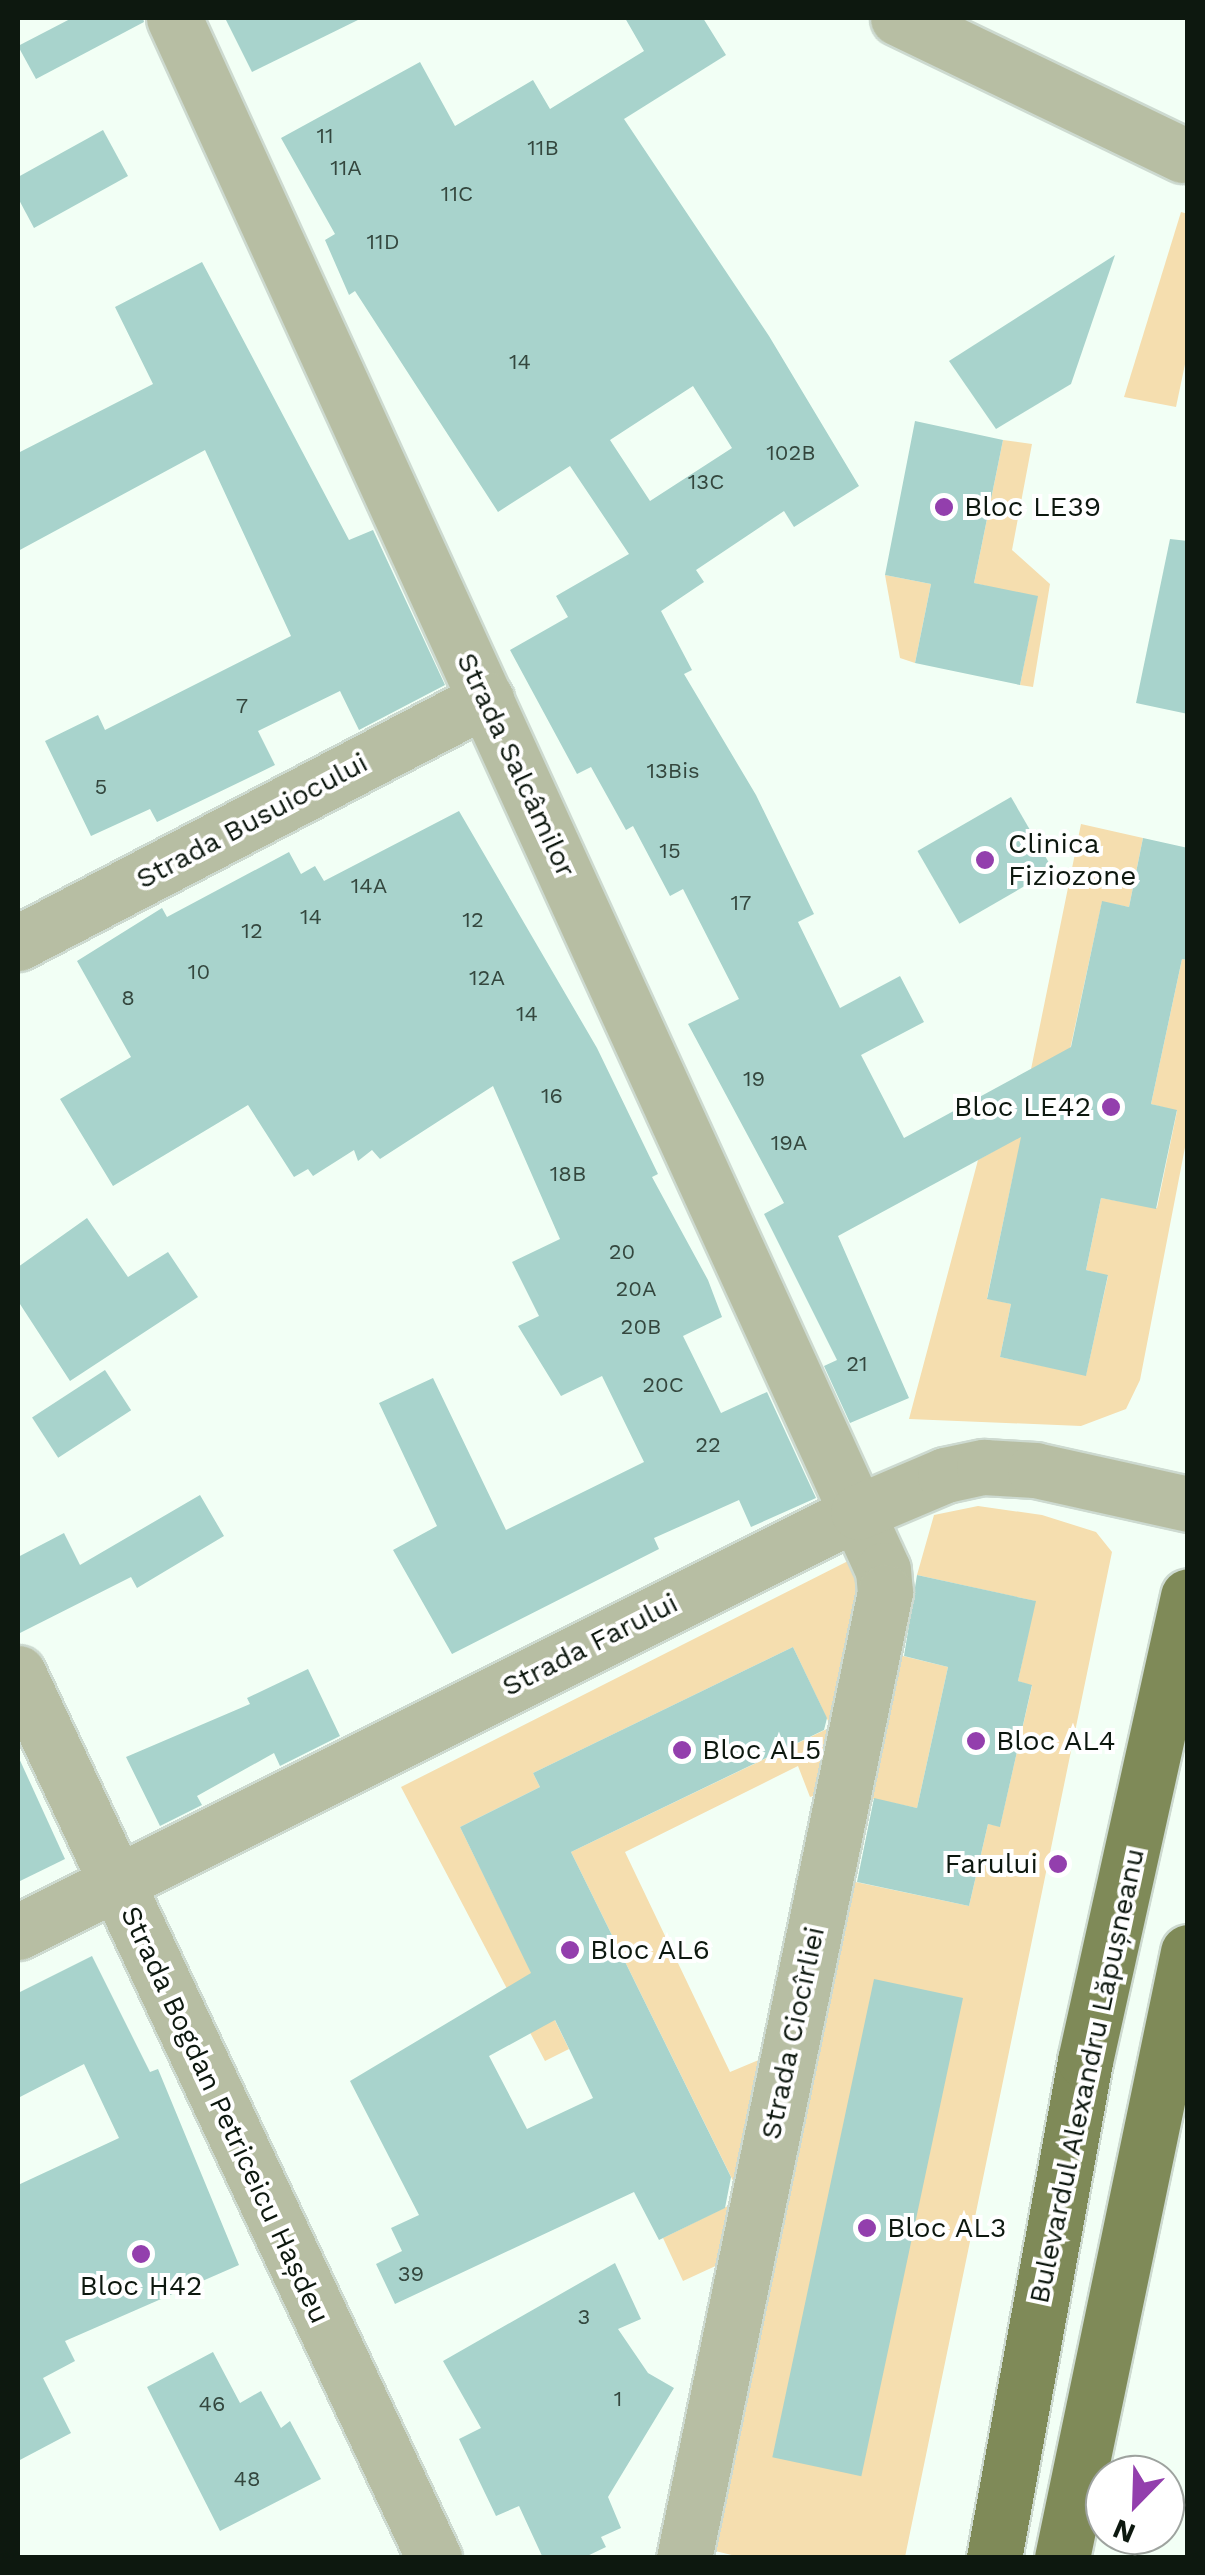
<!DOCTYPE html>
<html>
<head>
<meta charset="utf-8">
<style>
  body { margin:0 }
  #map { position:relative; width:1205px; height:2575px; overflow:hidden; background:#f2fff5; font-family:"Work Sans",sans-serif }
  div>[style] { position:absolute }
  .green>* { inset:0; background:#f5deaf }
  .building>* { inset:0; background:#a8d3cc; transform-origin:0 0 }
  .roads { filter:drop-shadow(2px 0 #cddad0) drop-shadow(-2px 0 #cddad0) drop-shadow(0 2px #cddad0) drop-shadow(0 -2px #cddad0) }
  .minor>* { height:55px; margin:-27.5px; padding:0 27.5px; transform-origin:27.5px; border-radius:27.5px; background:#b7bea3 }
  .major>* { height:55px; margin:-27.5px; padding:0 27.5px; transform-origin:27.5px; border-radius:27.5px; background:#7f8a58 }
  .dots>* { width:28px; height:28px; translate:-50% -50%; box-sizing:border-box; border:5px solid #fff; border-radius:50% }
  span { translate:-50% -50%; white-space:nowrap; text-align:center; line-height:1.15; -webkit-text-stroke:8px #fff; paint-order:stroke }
  .number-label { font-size:22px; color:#34473e }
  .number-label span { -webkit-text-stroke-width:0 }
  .poi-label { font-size:28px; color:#0d180f }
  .left { translate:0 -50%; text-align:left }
  .right { translate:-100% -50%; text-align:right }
  .street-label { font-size:28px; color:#0d180f }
  .frame { position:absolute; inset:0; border:20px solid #0d180f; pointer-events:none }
  .north { position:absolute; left:1085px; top:2455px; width:100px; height:100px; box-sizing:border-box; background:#fff; border:2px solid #9ea39f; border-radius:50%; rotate:203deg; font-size:28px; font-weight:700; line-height:40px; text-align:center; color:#0d180f }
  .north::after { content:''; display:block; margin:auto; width:35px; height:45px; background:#933fad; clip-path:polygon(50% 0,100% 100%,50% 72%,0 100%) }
</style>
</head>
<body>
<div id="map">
  <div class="green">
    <div style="clip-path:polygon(1181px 212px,1188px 214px,1188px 350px,1176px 407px,1124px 397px)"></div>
    <div style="clip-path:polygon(1003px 440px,1032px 444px,1012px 550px,1050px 584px,1033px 687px,1020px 685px,1037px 598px,974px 583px)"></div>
    <div style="clip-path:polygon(885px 575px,931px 584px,915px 663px,900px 658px)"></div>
    <div style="clip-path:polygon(1081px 824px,1143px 838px,1129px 907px,1102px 902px,1053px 1128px,1071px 1188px,1013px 1176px,987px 1298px,1011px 1304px,1000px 1357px,1086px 1375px,1108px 1276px,1086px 1270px,1101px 1198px,1157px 1208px,1177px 1111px,1151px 1104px,1182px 959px,1187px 960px,1187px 1137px,1140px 1380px,1126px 1409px,1081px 1426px,909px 1419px,978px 1160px,1017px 1138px)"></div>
    <div style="clip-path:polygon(978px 1506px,1042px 1515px,1096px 1532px,1112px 1552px,905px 2557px,744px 2558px,707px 2549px,845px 1933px,831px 1930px,899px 1655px,948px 1667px,917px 1808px,869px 1798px,851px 1881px,969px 1906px,988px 1824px,1000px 1826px,1032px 1686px,1018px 1681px,1035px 1601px,917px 1575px,934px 1515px)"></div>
    <div style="clip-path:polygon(854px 1558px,869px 1593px,828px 1791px,810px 1797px,798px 1766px,625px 1852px,730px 2072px,761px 2059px,735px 2257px,683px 2281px,663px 2238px,742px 2199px,571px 1852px,831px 1727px,793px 1647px,533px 1773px,540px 1787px,460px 1827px,569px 2049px,545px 2061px,401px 1787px)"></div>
  </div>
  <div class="building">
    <div style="clip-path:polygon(72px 18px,143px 18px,144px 22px,36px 79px,18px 46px)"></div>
    <div style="clip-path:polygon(225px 18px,362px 18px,252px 72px)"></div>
    <div style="clip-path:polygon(evenodd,625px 18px,703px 18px,726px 55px,624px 119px,769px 336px,859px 486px,794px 527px,784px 511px,696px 570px,704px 582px,661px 611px,692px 670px,684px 674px,756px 795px,814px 914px,798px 922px,840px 1008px,900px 976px,924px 1022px,861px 1055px,904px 1138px,1071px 1047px,1102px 901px,1129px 907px,1143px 838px,1188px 848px,1188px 960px,1182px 959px,1151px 1104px,1177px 1110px,1156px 1209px,1101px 1198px,1086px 1270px,1108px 1275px,1086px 1376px,1000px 1357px,1011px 1304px,987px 1299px,1021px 1137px,838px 1236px,909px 1398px,850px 1423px,824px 1366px,837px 1360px,764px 1214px,784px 1203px,688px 1024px,739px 999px,683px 889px,670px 896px,633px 826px,626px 830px,591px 767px,577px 774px,510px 650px,568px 617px,556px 596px,629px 554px,570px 466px,498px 512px,355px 291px,349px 295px,325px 240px,335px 234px,281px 138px,420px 62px,455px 126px,533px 80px,550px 109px,644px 51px,625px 18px,693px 386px,732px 448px,650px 501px,610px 440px,693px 386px)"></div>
    <div style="clip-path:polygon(103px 130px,128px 176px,34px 228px,18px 198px,18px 177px)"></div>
    <div style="clip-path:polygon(1115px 255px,1071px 384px,996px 429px,949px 361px)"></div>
    <div style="clip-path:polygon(202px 262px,349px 540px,373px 530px,445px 685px,359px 730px,340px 691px,258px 731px,275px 765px,157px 822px,150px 809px,91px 836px,45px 741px,98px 715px,105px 730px,291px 636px,205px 450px,18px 551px,18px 453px,153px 384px,115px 307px)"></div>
    <div style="clip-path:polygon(915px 421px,1003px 440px,974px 583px,1038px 596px,1020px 685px,915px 663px,931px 584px,885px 575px)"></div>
    <div style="clip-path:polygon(1170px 539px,1188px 541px,1188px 714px,1136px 703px)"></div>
    <div style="left:1011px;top:797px;width:84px;height:108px;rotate:60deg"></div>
    <div style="clip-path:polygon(459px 811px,597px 1048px,658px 1174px,652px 1177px,708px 1280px,722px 1317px,683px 1336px,721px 1413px,767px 1392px,816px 1498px,751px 1527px,739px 1500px,654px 1538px,659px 1549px,452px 1654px,393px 1550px,437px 1526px,379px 1403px,433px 1378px,506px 1530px,644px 1462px,602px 1376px,561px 1396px,518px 1326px,539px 1316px,512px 1262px,560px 1239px,493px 1086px,380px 1159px,372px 1150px,358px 1161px,354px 1150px,313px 1176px,308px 1169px,294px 1177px,248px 1105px,113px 1186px,60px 1099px,131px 1057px,77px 961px,162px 908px,167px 917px,289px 852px,301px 874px,315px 866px,324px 881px)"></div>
    <div style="clip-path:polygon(87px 1218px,128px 1277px,168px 1252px,198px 1297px,70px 1381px,18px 1301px,18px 1267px)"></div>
    <div style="left:105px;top:1370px;width:48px;height:87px;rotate:57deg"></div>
    <div style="clip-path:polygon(200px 1495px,224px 1536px,137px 1588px,131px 1577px,18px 1634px,18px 1557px,64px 1533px,80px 1565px)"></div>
    <div style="clip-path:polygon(917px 1575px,1036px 1601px,1018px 1681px,1032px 1685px,1000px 1827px,988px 1824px,969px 1906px,857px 1882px,874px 1798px,917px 1808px,948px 1667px,904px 1656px)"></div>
    <div style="clip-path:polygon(evenodd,793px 1647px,827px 1718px,824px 1730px,571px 1852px,731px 2177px,725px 2208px,659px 2240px,634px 2192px,395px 2304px,376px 2264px,402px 2251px,391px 2228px,419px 2215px,350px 2081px,531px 1973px,460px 1827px,540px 1787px,533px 1773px,793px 1647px,555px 2020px,593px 2098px,527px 2129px,489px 2056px,555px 2020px)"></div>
    <div style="clip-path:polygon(308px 1669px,340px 1736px,280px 1766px,274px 1753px,197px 1796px,202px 1805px,160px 1826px,126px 1757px,250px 1704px,247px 1698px)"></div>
    <div style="clip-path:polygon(18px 1756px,65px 1859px,18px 1882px)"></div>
    <div style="clip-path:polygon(92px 1956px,150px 2072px,158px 2069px,239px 2265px,65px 2341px,75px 2361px,43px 2378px,71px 2433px,18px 2461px,18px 2185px,119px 2138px,84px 2064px,18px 2098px,18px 1993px)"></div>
    <div style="left:874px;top:1979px;width:91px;height:489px;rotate:12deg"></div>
    <div style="clip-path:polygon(615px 2263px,641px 2319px,618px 2329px,648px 2373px,674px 2388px,608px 2497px,621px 2528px,601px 2537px,606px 2547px,583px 2558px,543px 2558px,519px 2506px,496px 2516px,459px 2439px,481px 2428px,443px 2361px)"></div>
    <div style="clip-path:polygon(213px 2352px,240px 2403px,261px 2391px,281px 2428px,290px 2421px,321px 2479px,220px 2531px,147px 2387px)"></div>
  </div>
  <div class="roads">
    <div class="minor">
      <div style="left:174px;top:18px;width:1706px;rotate:65.45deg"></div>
      <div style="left:883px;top:1570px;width:22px;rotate:85deg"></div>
      <div style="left:885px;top:1592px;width:987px;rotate:101.75deg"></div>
      <div style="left:898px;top:18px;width:316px;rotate:25.7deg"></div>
      <div style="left:18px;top:943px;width:528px;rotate:-27.54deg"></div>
      <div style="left:18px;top:1673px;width:978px;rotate:64.82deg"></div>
      <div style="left:18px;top:1932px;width:939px;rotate:-26.57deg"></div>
      <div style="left:858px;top:1512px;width:95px;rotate:-23deg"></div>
      <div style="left:945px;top:1475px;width:40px;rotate:-12deg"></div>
      <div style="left:984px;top:1467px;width:51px;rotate:3.4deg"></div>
      <div style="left:1035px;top:1470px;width:157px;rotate:12.5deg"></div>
    </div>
    <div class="major">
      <div style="left:994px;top:2558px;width:505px;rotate:-79.62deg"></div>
      <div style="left:1085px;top:2061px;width:476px;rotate:-77.5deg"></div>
      <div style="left:1062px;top:2558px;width:619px;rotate:-78.25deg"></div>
    </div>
  </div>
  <div class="dots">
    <div style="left:944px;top:507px;background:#933fad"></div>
    <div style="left:985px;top:860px;background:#933fad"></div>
    <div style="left:1111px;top:1107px;background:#933fad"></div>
    <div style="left:976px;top:1741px;background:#933fad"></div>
    <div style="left:682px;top:1750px;background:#933fad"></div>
    <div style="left:1058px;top:1864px;background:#933fad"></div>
    <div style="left:570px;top:1950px;background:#933fad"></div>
    <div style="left:867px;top:2228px;background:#933fad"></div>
    <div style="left:141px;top:2254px;background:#933fad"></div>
  </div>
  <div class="number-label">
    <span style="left:325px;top:136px">11</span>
    <span style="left:543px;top:148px">11B</span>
    <span style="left:346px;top:168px">11A</span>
    <span style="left:457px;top:194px">11C</span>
    <span style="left:383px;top:242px">11D</span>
    <span style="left:520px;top:362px">14</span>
    <span style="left:791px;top:453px">102B</span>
    <span style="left:706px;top:482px">13C</span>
    <span style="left:242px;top:706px">7</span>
    <span style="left:673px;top:771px">13Bis</span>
    <span style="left:101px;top:787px">5</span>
    <span style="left:670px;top:851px">15</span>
    <span style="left:369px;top:886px">14A</span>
    <span style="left:741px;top:903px">17</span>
    <span style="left:311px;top:917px">14</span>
    <span style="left:473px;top:920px">12</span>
    <span style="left:252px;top:931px">12</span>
    <span style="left:199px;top:972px">10</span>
    <span style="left:487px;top:978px">12A</span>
    <span style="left:128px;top:998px">8</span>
    <span style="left:527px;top:1014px">14</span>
    <span style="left:754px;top:1079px">19</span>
    <span style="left:552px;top:1096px">16</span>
    <span style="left:789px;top:1143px">19A</span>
    <span style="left:568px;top:1174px">18B</span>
    <span style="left:622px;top:1252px">20</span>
    <span style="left:636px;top:1289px">20A</span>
    <span style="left:641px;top:1327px">20B</span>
    <span style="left:857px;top:1364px">21</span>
    <span style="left:663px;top:1385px">20C</span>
    <span style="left:708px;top:1445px">22</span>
    <span style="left:411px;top:2274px">39</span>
    <span style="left:584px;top:2317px">3</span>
    <span style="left:618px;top:2399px">1</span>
    <span style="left:212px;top:2404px">46</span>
    <span style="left:247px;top:2479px">48</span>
  </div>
  <div class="poi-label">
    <span class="left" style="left:964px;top:507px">Bloc LE39</span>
    <span class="left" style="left:1008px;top:860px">Clinica<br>Fiziozone</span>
    <span class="right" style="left:1091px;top:1107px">Bloc LE42</span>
    <span class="left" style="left:996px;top:1741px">Bloc AL4</span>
    <span class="left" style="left:702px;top:1750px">Bloc AL5</span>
    <span class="right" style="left:1038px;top:1864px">Farului</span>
    <span class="left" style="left:590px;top:1950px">Bloc AL6</span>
    <span class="left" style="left:887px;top:2228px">Bloc AL3</span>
    <span style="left:141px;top:2286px">Bloc H42</span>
  </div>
  <div class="street-label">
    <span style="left:516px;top:765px;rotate:65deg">Strada Salcâmilor</span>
    <span style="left:252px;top:821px;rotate:-28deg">Strada Busuiocului</span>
    <span style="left:590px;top:1645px;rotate:-27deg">Strada Farului</span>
    <span style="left:793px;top:2033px;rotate:-78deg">Strada Ciocîrliei</span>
    <span style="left:1087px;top:2076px;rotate:-78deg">Bulevardul Alexandru Lăpușneanu</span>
    <span style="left:225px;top:2115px;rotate:65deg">Strada Bogdan Petriceicu Hașdeu</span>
  </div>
  <div class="frame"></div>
  <div class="north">N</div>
</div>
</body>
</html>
